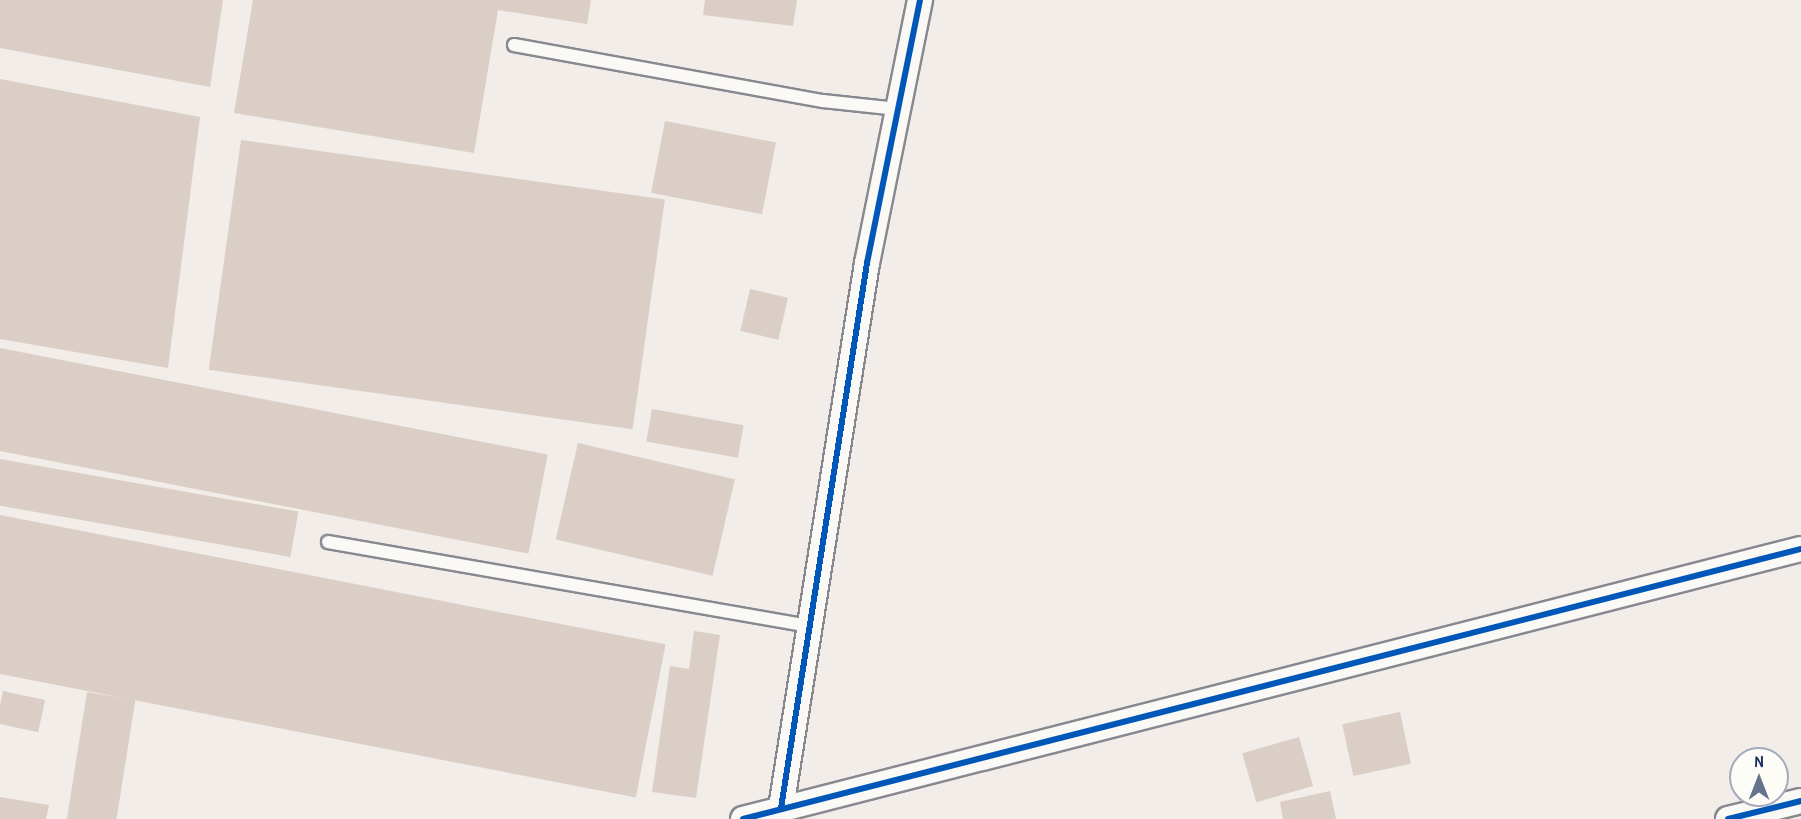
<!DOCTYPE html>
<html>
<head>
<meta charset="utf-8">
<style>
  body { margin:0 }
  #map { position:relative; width:1801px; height:819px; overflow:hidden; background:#f2ede8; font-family:"Patrick Hand",sans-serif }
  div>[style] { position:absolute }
  .building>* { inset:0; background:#dacec6; transform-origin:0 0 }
  .roads { filter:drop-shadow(2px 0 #888990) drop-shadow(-2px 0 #888990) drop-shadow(0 2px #888990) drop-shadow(0 -2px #888990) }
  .lane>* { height:12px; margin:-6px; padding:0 6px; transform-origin:6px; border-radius:6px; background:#faf9f6 }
  .street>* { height:24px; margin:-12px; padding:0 12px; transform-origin:12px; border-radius:12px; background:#faf9f6 }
  .cycleway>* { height:6px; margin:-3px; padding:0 3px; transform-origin:3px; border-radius:3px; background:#0057b8 }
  span { translate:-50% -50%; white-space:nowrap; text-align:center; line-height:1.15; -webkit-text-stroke:5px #fdfcf7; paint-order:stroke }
  .north { position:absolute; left:1729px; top:747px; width:60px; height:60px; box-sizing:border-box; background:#fdfcf7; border:2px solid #a3aaba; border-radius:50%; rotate:0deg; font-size:16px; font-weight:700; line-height:24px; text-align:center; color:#1b2f5e }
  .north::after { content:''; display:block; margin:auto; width:21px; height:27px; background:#66728e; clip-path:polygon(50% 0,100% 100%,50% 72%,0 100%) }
</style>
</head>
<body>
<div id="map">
  <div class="building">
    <div style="clip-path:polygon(0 0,223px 0,210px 87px,0 48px)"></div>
    <div style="clip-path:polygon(253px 0,591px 0,587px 24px,498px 10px,474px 153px,234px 113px)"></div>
    <div style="clip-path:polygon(705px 0,797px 0,793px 26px,703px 15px)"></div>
    <div style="clip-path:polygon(0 79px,200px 117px,168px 368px,0 339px)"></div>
    <div style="left:665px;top:121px;width:113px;height:73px;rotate:11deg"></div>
    <div style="left:241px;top:140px;width:428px;height:232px;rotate:8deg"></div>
    <div style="left:750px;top:289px;width:39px;height:43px;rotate:13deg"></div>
    <div style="left:0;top:348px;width:558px;height:101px;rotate:11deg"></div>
    <div style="left:652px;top:409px;width:93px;height:33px;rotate:10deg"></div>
    <div style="left:578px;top:443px;width:161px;height:99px;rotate:13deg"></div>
    <div style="left:0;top:459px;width:303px;height:46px;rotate:10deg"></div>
    <div style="left:0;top:515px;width:678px;height:156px;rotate:11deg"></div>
    <div style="clip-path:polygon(694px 631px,720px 635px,696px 798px,652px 792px,670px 666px,689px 669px)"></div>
    <div style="left:3px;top:691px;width:43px;height:33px;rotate:12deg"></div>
    <div style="left:87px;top:692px;width:49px;height:129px;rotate:9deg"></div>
    <div style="left:1400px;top:712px;width:53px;height:59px;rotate:78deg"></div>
    <div style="left:1299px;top:737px;width:51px;height:59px;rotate:74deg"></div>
    <div style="clip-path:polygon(1330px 791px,1336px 819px,1283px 819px,1280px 802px)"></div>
    <div style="clip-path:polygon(0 797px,49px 805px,46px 819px,0 819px)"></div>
  </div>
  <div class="roads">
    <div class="lane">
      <div style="left:514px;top:45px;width:314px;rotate:10.3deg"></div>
      <div style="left:823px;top:101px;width:75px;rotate:6.1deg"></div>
      <div style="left:328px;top:542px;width:489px;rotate:9.9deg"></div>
    </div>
    <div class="street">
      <div style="left:781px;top:808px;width:552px;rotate:-81.03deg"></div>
      <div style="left:867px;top:263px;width:268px;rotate:-78.6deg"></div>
      <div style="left:743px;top:819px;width:1092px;rotate:-14.32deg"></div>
      <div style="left:1728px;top:819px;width:75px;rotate:-13.9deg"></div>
    </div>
  </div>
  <div class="cycleway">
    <div style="left:781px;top:808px;width:552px;rotate:-81.03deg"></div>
    <div style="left:867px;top:263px;width:268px;rotate:-78.6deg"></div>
    <div style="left:743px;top:819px;width:1092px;rotate:-14.32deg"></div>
    <div style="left:1728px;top:819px;width:75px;rotate:-13.9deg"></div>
  </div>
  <div class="north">N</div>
</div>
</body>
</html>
